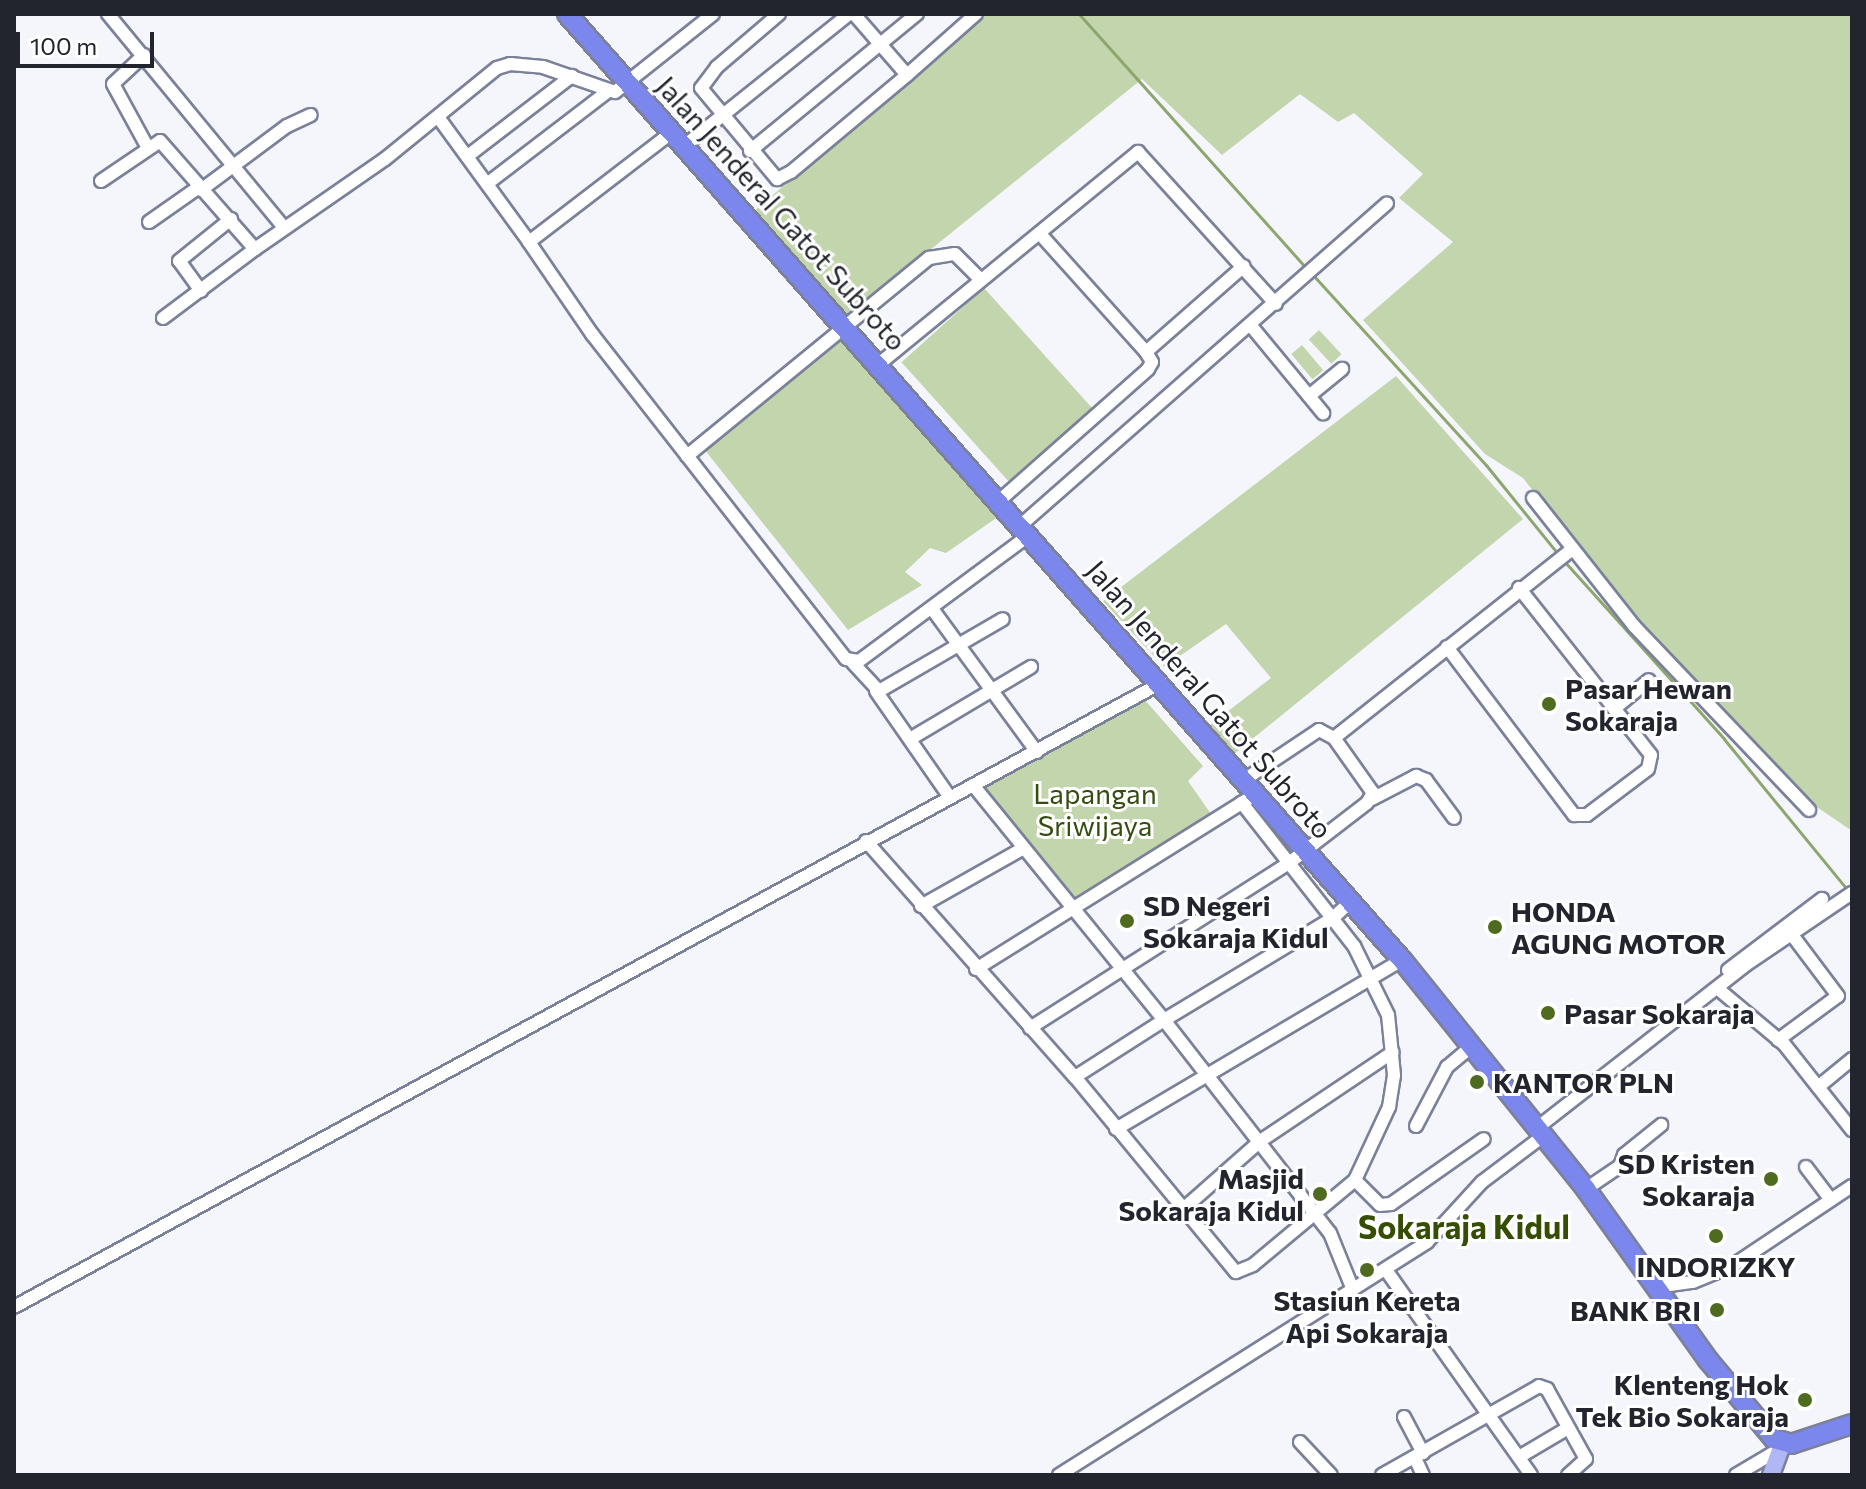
<!DOCTYPE html>
<html>
<head>
<meta charset="utf-8">
<style>
  body { margin:0 }
  #map { position:relative; width:1866px; height:1489px; overflow:hidden; background:#f5f6fc; font-family:Commissioner,sans-serif }
  div>[style] { position:absolute }
  .green>* { inset:0; background:#c2d5ad; transform-origin:0 0 }
  .stream>* { height:3px; margin:-1.5px; padding:0 1.5px; transform-origin:1.5px; border-radius:1.5px; background:#8da66e }
  .roads { filter:drop-shadow(2px 0 #7c819a) drop-shadow(-2px 0 #7c819a) drop-shadow(0 2px #7c819a) drop-shadow(0 -2px #7c819a) }
  .minor>* { height:12px; margin:-6px; padding:0 6px; transform-origin:6px; border-radius:6px; background:#fff }
  .major>* { height:16px; margin:-8px; padding:0 8px; transform-origin:8px; border-radius:8px; background:#b0b7f4 }
  .highway>* { height:18px; margin:-9px; padding:0 9px; transform-origin:9px; border-radius:9px; background:#7c87ed }
  .dots>* { width:22px; height:22px; translate:-50% -50%; box-sizing:border-box; border:4px solid #fff; border-radius:50% }
  span { translate:-50% -50%; white-space:nowrap; text-align:center; line-height:1.15; -webkit-text-stroke:6px #fff; paint-order:stroke }
  .street-label { font-size:28px; color:#22242e }
  .poi-label { font-size:28px; color:#22242e; font-weight:700 }
  .left { translate:0 -50%; text-align:left }
  .right { translate:-100% -50%; text-align:right }
  .park-label { font-size:28px; color:#364d10 }
  .quarter-label { font-size:32px; color:#354e03; font-weight:700 }
  .frame { position:absolute; inset:0; border:16px solid #22242e; pointer-events:none }
  .scale { position:absolute; left:16px; top:32px; width:138px; height:36px; box-sizing:border-box; border:4px solid #22242e; border-top:0; padding-left:10px; font-size:24px; line-height:28px; white-space:nowrap; color:#22242e; -webkit-text-stroke:6px #fff; paint-order:stroke }
</style>
</head>
<body>
<div id="map">
  <div class="green">
    <div style="clip-path:polygon(986px 14px,1852px 14px,1852px 831px,1811px 803px,1737px 727px,1610px 590px,1523px 478px,1485px 454px,1363px 320px,1453px 242px,1399px 198px,1423px 174px,1354px 113px,1338px 122px,1300px 94px,1222px 155px,1142px 79px,847px 317px,753px 212px)"></div>
    <div style="left:984px;top:288px;width:167px;height:111px;rotate:48deg"></div>
    <div style="left:1319px;top:330px;width:33px;height:14px;rotate:47deg"></div>
    <div style="clip-path:polygon(840px 338px,1002px 514px,946px 553px,930px 548px,905px 572px,922px 585px,848px 630px,704px 449px)"></div>
    <div style="left:1302px;top:345px;width:33px;height:14px;rotate:50deg"></div>
    <div style="clip-path:polygon(1396px 376px,1523px 519px,1234px 754px,1210px 725px,1271px 678px,1226px 624px,1164px 667px,1103px 601px)"></div>
    <div style="clip-path:polygon(1144px 699px,1203px 766px,1188px 781px,1216px 821px,1078px 903px,983px 789px)"></div>
  </div>
  <div class="stream">
    <div style="left:1079px;top:14px;width:343px;rotate:48.2deg"></div>
    <div style="left:1313px;top:275px;width:257px;rotate:47.7deg"></div>
    <div style="left:1486px;top:465px;width:116px;rotate:51deg"></div>
    <div style="left:1564px;top:561px;width:239px;rotate:48deg"></div>
    <div style="left:1724px;top:739px;width:193px;rotate:50.7deg"></div>
  </div>
  <div class="roads">
    <div class="minor">
      <div style="left:108px;top:14px;width:275px;rotate:50.5deg"></div>
      <div style="left:779px;top:14px;width:82px;rotate:139.5deg"></div>
      <div style="left:717px;top:67px;width:26px;rotate:127deg"></div>
      <div style="left:701px;top:88px;width:119px;rotate:50.1deg"></div>
      <div style="left:777px;top:179px;width:16px;rotate:-27deg"></div>
      <div style="left:791px;top:172px;width:151px;rotate:-39.9deg"></div>
      <div style="left:907px;top:75px;width:81px;rotate:-131deg"></div>
      <div style="left:144px;top:55px;width:42px;rotate:136.9deg"></div>
      <div style="left:113px;top:84px;width:71px;rotate:61.3deg"></div>
      <div style="left:907px;top:75px;width:92px;rotate:-41.5deg"></div>
      <div style="left:438px;top:117px;width:155px;rotate:53.9deg"></div>
      <div style="left:529px;top:242px;width:179px;rotate:-37.5deg"></div>
      <div style="left:683px;top:147px;width:213px;rotate:-38.7deg"></div>
      <div style="left:750px;top:151px;width:216px;rotate:-39.4deg"></div>
      <div style="left:469px;top:155px;width:130px;rotate:-37.5deg"></div>
      <div style="left:101px;top:181px;width:71px;rotate:-34.1deg"></div>
      <div style="left:160px;top:141px;width:144px;rotate:48.7deg"></div>
      <div style="left:255px;top:249px;width:158px;rotate:-34.7deg"></div>
      <div style="left:385px;top:159px;width:144px;rotate:-39.1deg"></div>
      <div style="left:497px;top:68px;width:14px;rotate:-17deg"></div>
      <div style="left:510px;top:64px;width:33px;rotate:5deg"></div>
      <div style="left:543px;top:67px;width:76px;rotate:19.1deg"></div>
      <div style="left:615px;top:92px;width:125px;rotate:-38.5deg"></div>
      <div style="left:488px;top:183px;width:150px;rotate:-37.4deg"></div>
      <div style="left:201px;top:190px;width:107px;rotate:-36.7deg"></div>
      <div style="left:287px;top:126px;width:26px;rotate:-25deg"></div>
      <div style="left:149px;top:222px;width:61px;rotate:-35deg"></div>
      <div style="left:1041px;top:235px;width:157px;rotate:48.1deg"></div>
      <div style="left:529px;top:242px;width:112px;rotate:55.6deg"></div>
      <div style="left:592px;top:334px;width:412px;rotate:52deg"></div>
      <div style="left:846px;top:659px;width:13px;rotate:9deg"></div>
      <div style="left:859px;top:661px;width:212px;rotate:-36.5deg"></div>
      <div style="left:201px;top:291px;width:37px;rotate:-126deg"></div>
      <div style="left:179px;top:261px;width:67px;rotate:-38.9deg"></div>
      <div style="left:163px;top:318px;width:115px;rotate:-36.9deg"></div>
      <div style="left:1252px;top:327px;width:112px;rotate:50.5deg"></div>
      <div style="left:879px;top:364px;width:335px;rotate:-39.3deg"></div>
      <div style="left:1138px;top:152px;width:205px;rotate:47.8deg"></div>
      <div style="left:1309px;top:396px;width:43px;rotate:-39.3deg"></div>
      <div style="left:687px;top:456px;width:313px;rotate:-39.3deg"></div>
      <div style="left:929px;top:258px;width:26px;rotate:-9deg"></div>
      <div style="left:955px;top:254px;width:34px;rotate:45deg"></div>
      <div style="left:1533px;top:498px;width:163px;rotate:51.7deg"></div>
      <div style="left:1634px;top:626px;width:254px;rotate:46.4deg"></div>
      <div style="left:999px;top:501px;width:199px;rotate:-41.5deg"></div>
      <div style="left:1148px;top:369px;width:8px;rotate:-60deg"></div>
      <div style="left:1152px;top:362px;width:12px;rotate:-121deg"></div>
      <div style="left:1146px;top:352px;width:130px;rotate:-41.3deg"></div>
      <div style="left:1021px;top:525px;width:487px;rotate:-41.3deg"></div>
      <div style="left:933px;top:610px;width:176px;rotate:53.8deg"></div>
      <div style="left:1447px;top:647px;width:211px;rotate:52.9deg"></div>
      <div style="left:1574px;top:815px;width:13px"></div>
      <div style="left:1587px;top:815px;width:76px;rotate:-37deg"></div>
      <div style="left:1648px;top:769px;width:14px;rotate:-78deg"></div>
      <div style="left:1651px;top:755px;width:213px;rotate:-128.3deg"></div>
      <div style="left:853px;top:663px;width:38px;rotate:47deg"></div>
      <div style="left:879px;top:691px;width:143px;rotate:-30.1deg"></div>
      <div style="left:876px;top:691px;width:128px;rotate:55.2deg"></div>
      <div style="left:1614px;top:709px;width:45px;rotate:-39.6deg"></div>
      <div style="left:1334px;top:738px;width:303px;rotate:-38.4deg"></div>
      <div style="left:910px;top:739px;width:141px;rotate:-30.8deg"></div>
      <div style="left:973px;top:785px;width:303px;rotate:50.9deg"></div>
      <div style="left:1164px;top:1020px;width:197px;rotate:-31.1deg"></div>
      <div style="left:1333px;top:918px;width:25px;rotate:-43deg"></div>
      <div style="left:1372px;top:799px;width:50px;rotate:-27.6deg"></div>
      <div style="left:1416px;top:776px;width:11px;rotate:22deg"></div>
      <div style="left:1426px;top:780px;width:47px;rotate:53.6deg"></div>
      <div style="left:866px;top:841px;width:315px;rotate:48.5deg"></div>
      <div style="left:1075px;top:1077px;width:106px;rotate:-32.6deg"></div>
      <div style="left:1164px;top:1020px;width:270px;rotate:52.1deg"></div>
      <div style="left:1330px;top:1233px;width:61px;rotate:68deg"></div>
      <div style="left:921px;top:906px;width:118px;rotate:-29.4deg"></div>
      <div style="left:976px;top:969px;width:321px;rotate:-32deg"></div>
      <div style="left:1728px;top:970px;width:118px;rotate:-37.1deg"></div>
      <div style="left:1717px;top:988px;width:87px;rotate:39.9deg"></div>
      <div style="left:1784px;top:1044px;width:110px;rotate:51.7deg"></div>
      <div style="left:1030px;top:1028px;width:307px;rotate:-32.5deg"></div>
      <div style="left:1289px;top:863px;width:98px;rotate:-37.6deg"></div>
      <div style="left:1367px;top:803px;width:12px;rotate:-59deg"></div>
      <div style="left:1373px;top:793px;width:67px;rotate:-125.3deg"></div>
      <div style="left:1334px;top:738px;width:17px;rotate:-152deg"></div>
      <div style="left:1319px;top:730px;width:90px;rotate:146.3deg"></div>
      <div style="left:1778px;top:1040px;width:74px;rotate:-36.3deg"></div>
      <div style="left:1838px;top:996px;width:80px;rotate:-126.9deg"></div>
      <div style="left:1075px;top:1077px;width:253px;rotate:50.5deg"></div>
      <div style="left:1236px;top:1272px;width:18px;rotate:-22deg"></div>
      <div style="left:1253px;top:1265px;width:133px;rotate:-39.8deg"></div>
      <div style="left:1355px;top:1180px;width:81px;rotate:-65deg"></div>
      <div style="left:1389px;top:1107px;width:32px;rotate:-81deg"></div>
      <div style="left:1394px;top:1075px;width:60px;rotate:-95.7deg"></div>
      <div style="left:1388px;top:1015px;width:77px;rotate:-116.2deg"></div>
      <div style="left:1354px;top:946px;width:182px;rotate:-128.1deg"></div>
      <div style="left:1818px;top:1087px;width:44px;rotate:-39.5deg"></div>
      <div style="left:1416px;top:1126px;width:67px;rotate:-62.3deg"></div>
      <div style="left:1447px;top:1067px;width:33px;rotate:-40deg"></div>
      <div style="left:1537px;top:1128px;width:266px;rotate:-38deg"></div>
      <div style="left:1747px;top:964px;width:127px;rotate:-34.1deg"></div>
      <div style="left:1116px;top:1129px;width:332px;rotate:-30.6deg"></div>
      <div style="left:1806px;top:1167px;width:41px;rotate:52.9deg"></div>
      <div style="left:1355px;top:1180px;width:35px;rotate:45deg"></div>
      <div style="left:1380px;top:1205px;width:11px;rotate:-5deg"></div>
      <div style="left:1391px;top:1204px;width:113px;rotate:-35deg"></div>
      <div style="left:1586px;top:1189px;width:41px;rotate:-34.1deg"></div>
      <div style="left:1620px;top:1166px;width:12px;rotate:-70deg"></div>
      <div style="left:1624px;top:1155px;width:48px;rotate:-39deg"></div>
      <div style="left:1182px;top:1210px;width:103px;rotate:-41.4deg"></div>
      <div style="left:1259px;top:1142px;width:161px;rotate:-33.9deg"></div>
      <div style="left:1386px;top:1270px;width:251px;rotate:54.7deg"></div>
      <div style="left:1656px;top:1287px;width:37px;rotate:-8deg"></div>
      <div style="left:1693px;top:1282px;width:42px;rotate:-22.3deg"></div>
      <div style="left:1732px;top:1266px;width:144px;rotate:-33.7deg"></div>
      <div style="left:14px;top:1307px;width:1306px;rotate:-28.55deg"></div>
      <div style="left:1404px;top:1417px;width:41px;rotate:62.2deg"></div>
      <div style="left:1300px;top:1442px;width:45px;rotate:46.8deg"></div>
      <div style="left:1519px;top:1457px;width:57px;rotate:-30.6deg"></div>
      <div style="left:1415px;top:1458px;width:19px;rotate:65deg"></div>
      <div style="left:1059px;top:1475px;width:436px;rotate:-32.3deg"></div>
      <div style="left:1427px;top:1242px;width:81px;rotate:-47.5deg"></div>
      <div style="left:1482px;top:1182px;width:76px;rotate:-37deg"></div>
      <div style="left:1382px;top:1475px;width:180px;rotate:-29.5deg"></div>
      <div style="left:1539px;top:1386px;width:9px;rotate:21deg"></div>
      <div style="left:1547px;top:1389px;width:80px;rotate:60.9deg"></div>
      <div style="left:1586px;top:1459px;width:24px;rotate:138deg"></div>
      <div style="left:1736px;top:1475px;width:51px;rotate:-30.6deg"></div>
    </div>
    <div class="major">
      <div style="left:1771px;top:1475px;width:32px;rotate:-70deg"></div>
    </div>
    <div class="highway">
      <div style="left:567px;top:14px;width:1262px;rotate:48.57deg"></div>
      <div style="left:1402px;top:960px;width:294px;rotate:51.2deg"></div>
      <div style="left:1586px;top:1189px;width:210px;rotate:54.5deg"></div>
      <div style="left:1708px;top:1360px;width:103px;rotate:50.1deg"></div>
      <div style="left:1774px;top:1439px;width:18px;rotate:16deg"></div>
      <div style="left:1791px;top:1444px;width:64px;rotate:-18.2deg"></div>
    </div>
  </div>
  <div class="dots">
    <div style="left:1549px;top:704px;background:#4e6b1f"></div>
    <div style="left:1127px;top:921px;background:#4e6b1f"></div>
    <div style="left:1495px;top:927px;background:#4e6b1f"></div>
    <div style="left:1548px;top:1013px;background:#4e6b1f"></div>
    <div style="left:1477px;top:1082px;background:#4e6b1f"></div>
    <div style="left:1771px;top:1179px;background:#4e6b1f"></div>
    <div style="left:1320px;top:1194px;background:#4e6b1f"></div>
    <div style="left:1716px;top:1236px;background:#4e6b1f"></div>
    <div style="left:1367px;top:1270px;background:#4e6b1f"></div>
    <div style="left:1717px;top:1310px;background:#4e6b1f"></div>
    <div style="left:1805px;top:1400px;background:#4e6b1f"></div>
  </div>
  <div class="street-label">
    <span style="left:782px;top:213px;rotate:48deg">Jalan Jenderal Gatot Subroto</span>
    <span style="left:1210px;top:699px;rotate:49deg">Jalan Jenderal Gatot Subroto</span>
  </div>
  <div class="poi-label">
    <span class="left" style="left:1565px;top:704px">Pasar Hewan<br>Sokaraja</span>
    <span class="left" style="left:1143px;top:921px">SD Negeri<br>Sokaraja Kidul</span>
    <span class="left" style="left:1511px;top:927px">HONDA<br>AGUNG MOTOR</span>
    <span class="left" style="left:1564px;top:1013px">Pasar Sokaraja</span>
    <span class="left" style="left:1493px;top:1082px">KANTOR PLN</span>
    <span class="right" style="left:1755px;top:1179px">SD Kristen<br>Sokaraja</span>
    <span class="right" style="left:1304px;top:1194px">Masjid<br>Sokaraja Kidul</span>
    <span style="left:1716px;top:1266px">INDORIZKY</span>
    <span style="left:1367px;top:1316px">Stasiun Kereta<br>Api Sokaraja</span>
    <span class="right" style="left:1701px;top:1310px">BANK BRI</span>
    <span class="right" style="left:1789px;top:1400px">Klenteng Hok<br>Tek Bio Sokaraja</span>
  </div>
  <div class="park-label">
    <span style="left:1095px;top:809px">Lapangan<br>Sriwijaya</span>
  </div>
  <div class="quarter-label">
    <span style="left:1464px;top:1226px">Sokaraja Kidul</span>
  </div>
  <div class="frame"></div>
  <div class="scale">100 m</div>
</div>
</body>
</html>
